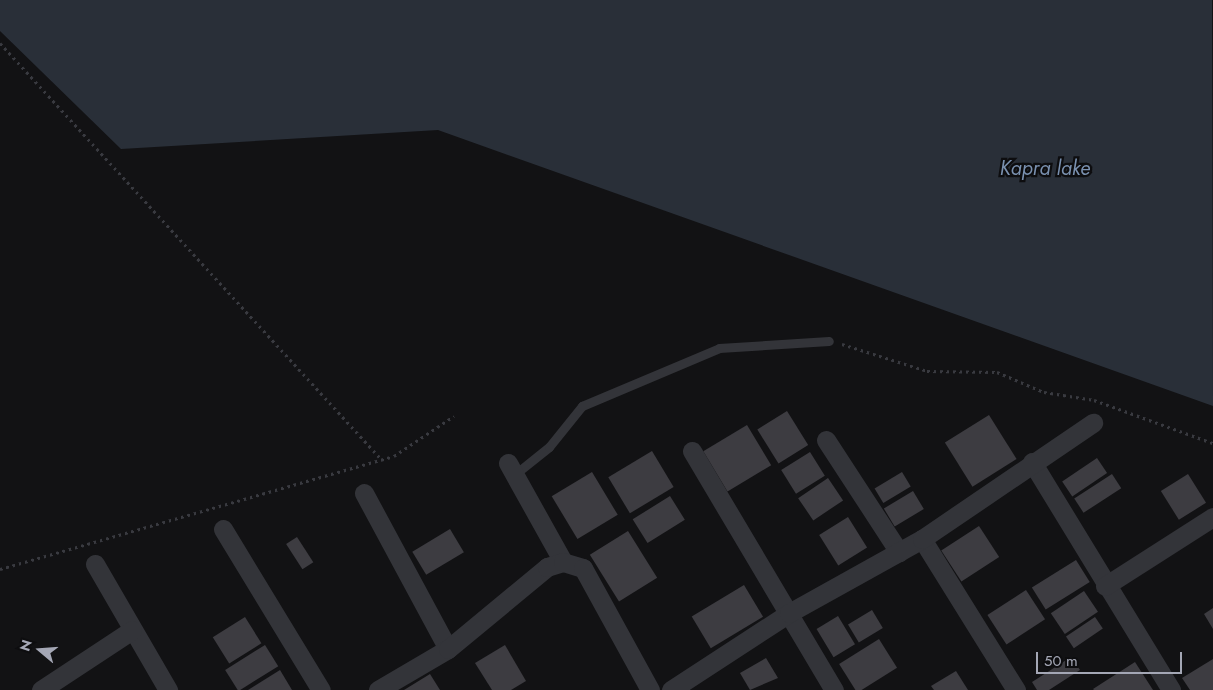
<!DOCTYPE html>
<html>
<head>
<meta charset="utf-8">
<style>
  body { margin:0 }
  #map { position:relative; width:1213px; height:690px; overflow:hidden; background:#121214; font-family:Jost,sans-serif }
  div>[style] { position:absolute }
  .water>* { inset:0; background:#292f38 }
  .building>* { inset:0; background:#3d3c41; transform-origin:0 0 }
  .path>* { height:3px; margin-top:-1.5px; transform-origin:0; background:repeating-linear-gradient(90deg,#393a40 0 2.5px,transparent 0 6.5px) }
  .lane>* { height:9px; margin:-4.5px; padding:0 4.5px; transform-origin:4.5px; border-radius:4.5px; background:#333439 }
  .street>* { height:19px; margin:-9.5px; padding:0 9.5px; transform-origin:9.5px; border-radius:9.5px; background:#333439 }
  span { translate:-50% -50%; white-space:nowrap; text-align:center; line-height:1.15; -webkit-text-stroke:4.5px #0d0d0f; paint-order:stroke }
  .water-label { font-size:20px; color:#7a91b0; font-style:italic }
  .north { position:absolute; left:15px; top:625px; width:50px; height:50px; -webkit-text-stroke:4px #0d0d0f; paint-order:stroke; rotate:288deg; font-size:14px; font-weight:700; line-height:20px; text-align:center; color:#a4a7b5 }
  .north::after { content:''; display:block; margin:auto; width:18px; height:22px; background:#a4a7b5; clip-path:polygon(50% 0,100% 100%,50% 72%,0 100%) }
  .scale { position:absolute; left:1036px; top:652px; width:146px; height:22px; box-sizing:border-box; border:2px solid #a4a7b5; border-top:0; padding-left:6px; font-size:15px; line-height:18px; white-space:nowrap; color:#a4a7b5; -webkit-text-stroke:4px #0d0d0f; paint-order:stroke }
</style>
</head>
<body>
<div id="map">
  <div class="water">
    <div style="clip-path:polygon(0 0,1212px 0,1213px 406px,438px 130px,121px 149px,0 31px)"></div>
  </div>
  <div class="building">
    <div style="left:787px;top:411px;width:40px;height:35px;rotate:58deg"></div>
    <div style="left:989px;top:415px;width:52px;height:52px;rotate:58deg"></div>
    <div style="left:747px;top:425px;width:47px;height:51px;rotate:59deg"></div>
    <div style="left:652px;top:451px;width:42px;height:51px;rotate:59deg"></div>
    <div style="left:810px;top:452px;width:28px;height:34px;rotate:58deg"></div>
    <div style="left:1097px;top:458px;width:18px;height:42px;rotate:56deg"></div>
    <div style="left:592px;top:472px;width:50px;height:47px;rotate:59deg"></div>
    <div style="left:902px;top:472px;width:17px;height:32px;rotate:59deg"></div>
    <div style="left:1112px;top:474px;width:17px;height:45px;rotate:57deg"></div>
    <div style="left:1188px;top:474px;width:34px;height:32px;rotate:58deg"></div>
    <div style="left:828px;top:478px;width:27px;height:36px;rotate:56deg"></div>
    <div style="left:913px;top:491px;width:21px;height:34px;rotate:59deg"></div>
    <div style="left:670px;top:496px;width:28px;height:44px;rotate:58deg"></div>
    <div style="left:848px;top:517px;width:36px;height:34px;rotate:58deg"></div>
    <div style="left:979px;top:526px;width:37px;height:45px;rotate:57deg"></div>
    <div style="left:450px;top:529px;width:27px;height:44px;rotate:59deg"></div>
    <div style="left:628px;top:531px;width:55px;height:45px;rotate:58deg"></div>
    <div style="left:297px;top:537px;width:30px;height:13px;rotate:57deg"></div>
    <div style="left:1076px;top:560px;width:26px;height:52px;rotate:58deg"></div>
    <div style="left:744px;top:585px;width:37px;height:61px;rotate:59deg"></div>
    <div style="left:1026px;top:590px;width:35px;height:46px;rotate:57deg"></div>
    <div style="left:1084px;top:591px;width:25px;height:40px;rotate:56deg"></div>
    <div style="clip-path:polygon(1213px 608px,1213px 629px,1204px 614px)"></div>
    <div style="left:872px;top:610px;width:21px;height:28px;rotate:59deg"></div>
    <div style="left:838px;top:616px;width:33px;height:25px;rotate:59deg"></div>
    <div style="left:245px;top:617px;width:31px;height:38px;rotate:58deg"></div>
    <div style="left:1095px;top:617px;width:14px;height:35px;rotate:56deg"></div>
    <div style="left:879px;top:639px;width:34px;height:47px;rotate:58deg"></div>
    <div style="left:265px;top:645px;width:25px;height:47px;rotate:58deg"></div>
    <div style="clip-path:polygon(505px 645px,526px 681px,511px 690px,492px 690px,475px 663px)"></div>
    <div style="clip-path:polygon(1071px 657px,1080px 670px,1049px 690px,1037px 690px,1032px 682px)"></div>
    <div style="clip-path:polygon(766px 658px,778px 678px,750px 690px,740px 673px)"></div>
    <div style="clip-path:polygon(1213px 659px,1213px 690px,1190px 690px,1182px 678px)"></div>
    <div style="clip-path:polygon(1135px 662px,1153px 690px,1094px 690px,1093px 689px)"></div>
    <div style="clip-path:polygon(280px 670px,292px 690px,248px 690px)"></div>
    <div style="clip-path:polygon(956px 671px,968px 690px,934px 690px,931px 686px)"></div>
    <div style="clip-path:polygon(430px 674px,440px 690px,404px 690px)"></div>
  </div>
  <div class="path">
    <div style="left:0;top:43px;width:566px;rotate:47.51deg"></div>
    <div style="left:842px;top:344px;width:89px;rotate:17.6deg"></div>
    <div style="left:927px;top:371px;width:70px;rotate:0.8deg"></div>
    <div style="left:997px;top:372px;width:51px;rotate:23.1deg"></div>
    <div style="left:1044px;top:392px;width:51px;rotate:9.1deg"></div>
    <div style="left:1094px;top:400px;width:127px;rotate:19.9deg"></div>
    <div style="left:0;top:569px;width:410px;rotate:-16deg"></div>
    <div style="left:394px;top:456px;width:72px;rotate:-33.7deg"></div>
  </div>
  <div class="lane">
    <div style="left:514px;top:475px;width:45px;rotate:-38.7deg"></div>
    <div style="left:549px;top:447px;width:53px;rotate:-51.2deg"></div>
    <div style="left:582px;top:406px;width:149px;rotate:-22.9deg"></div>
    <div style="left:719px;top:348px;width:110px;rotate:-3.6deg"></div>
  </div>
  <div class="street">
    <div style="left:826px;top:440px;width:134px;rotate:56.9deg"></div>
    <div style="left:692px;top:451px;width:278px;rotate:59.3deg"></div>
    <div style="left:1032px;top:462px;width:267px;rotate:58.6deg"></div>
    <div style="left:508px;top:463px;width:113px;rotate:60.9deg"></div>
    <div style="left:364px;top:493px;width:177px;rotate:61.7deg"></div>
    <div style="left:223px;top:529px;width:188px;rotate:58.7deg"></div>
    <div style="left:922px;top:539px;width:178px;rotate:58.1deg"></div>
    <div style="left:95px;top:564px;width:146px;rotate:59.9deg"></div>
    <div style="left:1105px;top:586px;width:128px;rotate:-32.6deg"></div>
    <div style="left:41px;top:690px;width:109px;rotate:-33.4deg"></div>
    <div style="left:378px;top:690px;width:81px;rotate:-30.4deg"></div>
    <div style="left:448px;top:649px;width:129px;rotate:-39.6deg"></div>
    <div style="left:547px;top:567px;width:17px;rotate:-17deg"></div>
    <div style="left:563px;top:562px;width:21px;rotate:17deg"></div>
    <div style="left:583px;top:568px;width:139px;rotate:61.2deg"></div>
    <div style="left:671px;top:690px;width:141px;rotate:-33.1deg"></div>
    <div style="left:789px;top:613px;width:152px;rotate:-29.1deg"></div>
    <div style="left:922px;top:539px;width:207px;rotate:-34.2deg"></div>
  </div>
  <div class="water-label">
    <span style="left:1045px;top:168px">Kapra lake</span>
  </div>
  <div class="north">N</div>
  <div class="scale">50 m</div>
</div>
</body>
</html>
